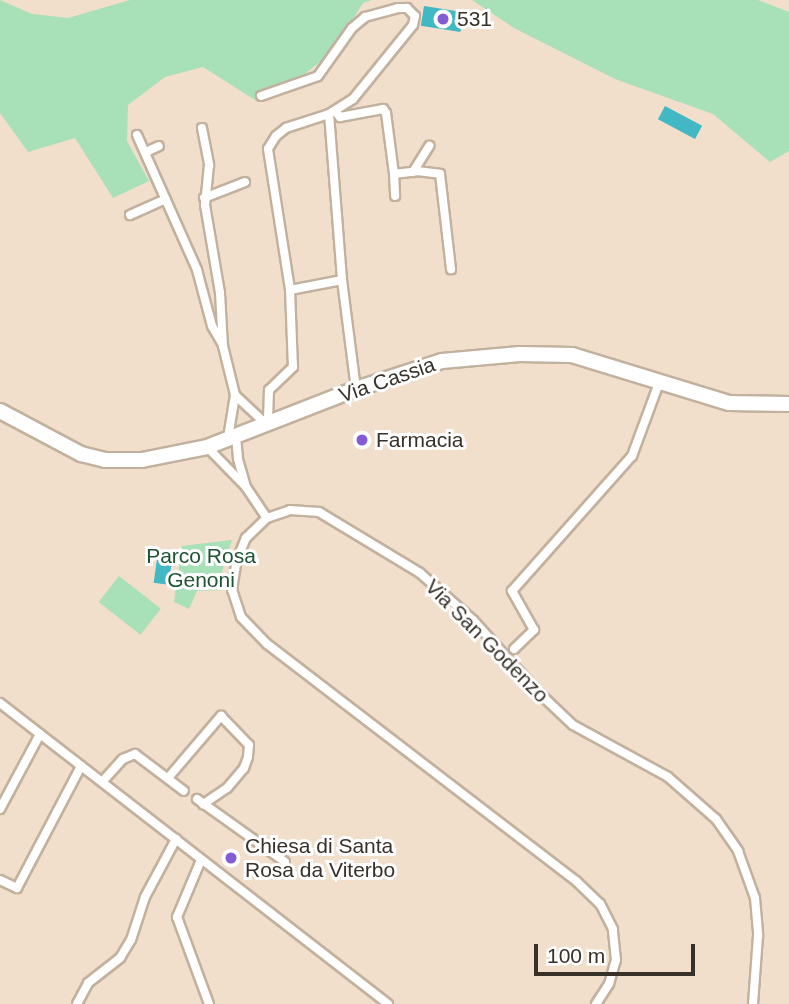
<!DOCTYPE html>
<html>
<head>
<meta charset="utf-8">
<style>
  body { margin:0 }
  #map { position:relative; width:789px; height:1004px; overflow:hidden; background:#f1decb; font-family:Helvetica,sans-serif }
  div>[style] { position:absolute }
  .green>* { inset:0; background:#a8e0b8; transform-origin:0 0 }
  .water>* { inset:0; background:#41b8c3; transform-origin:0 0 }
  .roads { filter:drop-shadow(2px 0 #c2b19e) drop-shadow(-2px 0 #c2b19e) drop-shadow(0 2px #c2b19e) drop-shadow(0 -2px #c2b19e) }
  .street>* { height:8px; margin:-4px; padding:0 4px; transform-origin:4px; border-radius:4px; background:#fff }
  .primary>* { height:14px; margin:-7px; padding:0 7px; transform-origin:7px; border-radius:7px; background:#fff }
  .dots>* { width:19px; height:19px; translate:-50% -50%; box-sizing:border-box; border:4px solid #fff; border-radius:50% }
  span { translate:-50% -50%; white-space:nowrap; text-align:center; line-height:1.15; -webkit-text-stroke:6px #fff; paint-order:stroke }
  .poi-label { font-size:21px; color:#383129 }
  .left { translate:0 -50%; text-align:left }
  .street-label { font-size:21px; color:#383129 }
  .park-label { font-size:21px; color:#1e5432 }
  .scale { position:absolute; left:534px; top:944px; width:161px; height:32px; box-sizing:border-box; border:4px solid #383129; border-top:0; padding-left:9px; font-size:21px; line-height:24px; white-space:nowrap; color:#383129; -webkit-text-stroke:5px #fff; paint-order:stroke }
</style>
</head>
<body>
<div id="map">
  <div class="green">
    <div style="clip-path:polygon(0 0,32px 14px,68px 18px,130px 0,372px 0,363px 3px,330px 54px,278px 95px,255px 100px,203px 67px,165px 77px,128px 105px,127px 141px,149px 181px,113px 198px,75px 138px,28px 152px,0 113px)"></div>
    <div style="clip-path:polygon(472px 0,758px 0,789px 12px,789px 151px,770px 162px,713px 114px,615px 79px,514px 28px)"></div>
    <div style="clip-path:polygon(232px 540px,220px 579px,220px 590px,197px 591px,189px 609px,174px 602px,182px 546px)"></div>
    <div style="left:119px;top:576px;width:53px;height:33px;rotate:38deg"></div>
  </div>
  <div class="water">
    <div style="left:424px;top:6px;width:40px;height:20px;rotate:9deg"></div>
    <div style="left:665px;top:106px;width:42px;height:15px;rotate:28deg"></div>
    <div style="left:158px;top:552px;width:15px;height:31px;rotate:8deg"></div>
  </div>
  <div class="roads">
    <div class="street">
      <div style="left:261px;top:96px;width:60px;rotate:-19.3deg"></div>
      <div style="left:318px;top:76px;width:59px;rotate:-54.7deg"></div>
      <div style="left:352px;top:28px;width:17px;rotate:-40deg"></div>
      <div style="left:365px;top:17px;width:34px;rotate:-15deg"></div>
      <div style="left:398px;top:8px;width:9px"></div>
      <div style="left:407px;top:8px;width:11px;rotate:45deg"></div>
      <div style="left:415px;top:16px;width:9px;rotate:103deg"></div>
      <div style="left:413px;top:25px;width:95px;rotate:129deg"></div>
      <div style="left:353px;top:99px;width:28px;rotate:148deg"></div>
      <div style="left:329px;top:114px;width:45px;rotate:162deg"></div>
      <div style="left:286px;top:128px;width:13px;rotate:141deg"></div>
      <div style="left:276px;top:136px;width:15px;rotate:122deg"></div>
      <div style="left:268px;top:149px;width:143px;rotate:81.1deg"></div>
      <div style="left:290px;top:290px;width:77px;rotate:87.8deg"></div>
      <div style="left:293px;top:367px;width:33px;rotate:136deg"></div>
      <div style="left:269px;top:390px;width:33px;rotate:92deg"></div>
      <div style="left:335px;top:111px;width:8px;rotate:50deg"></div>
      <div style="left:340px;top:117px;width:44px;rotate:-10.5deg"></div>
      <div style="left:383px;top:109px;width:5px;rotate:53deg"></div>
      <div style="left:386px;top:113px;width:62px;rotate:82.5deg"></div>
      <div style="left:394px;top:174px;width:23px;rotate:-7deg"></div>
      <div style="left:417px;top:171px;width:23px;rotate:7deg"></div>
      <div style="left:440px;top:174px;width:96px;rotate:83.4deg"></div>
      <div style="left:329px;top:114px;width:167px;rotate:85.5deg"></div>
      <div style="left:342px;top:280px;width:110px;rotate:82.7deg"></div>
      <div style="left:202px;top:128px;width:38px;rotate:79deg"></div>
      <div style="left:209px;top:165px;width:40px;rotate:95.7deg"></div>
      <div style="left:205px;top:205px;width:89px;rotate:80.3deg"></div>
      <div style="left:220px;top:293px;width:53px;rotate:86.8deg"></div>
      <div style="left:223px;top:346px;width:50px;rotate:76.2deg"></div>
      <div style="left:235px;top:395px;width:44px;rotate:99.2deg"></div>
      <div style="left:137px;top:135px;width:148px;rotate:66deg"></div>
      <div style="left:197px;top:270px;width:58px;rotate:75deg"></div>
      <div style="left:212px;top:326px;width:22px;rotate:60deg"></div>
      <div style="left:146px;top:152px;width:14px;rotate:-25deg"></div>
      <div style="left:413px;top:172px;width:31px;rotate:-58deg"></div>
      <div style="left:394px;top:174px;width:22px;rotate:87deg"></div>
      <div style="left:204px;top:198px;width:44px;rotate:-21.3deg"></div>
      <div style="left:130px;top:215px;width:39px;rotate:-24deg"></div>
      <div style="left:290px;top:290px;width:53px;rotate:-10.9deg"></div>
      <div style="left:235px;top:395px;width:42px;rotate:43.1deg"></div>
      <div style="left:236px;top:436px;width:23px;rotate:85deg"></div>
      <div style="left:238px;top:459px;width:26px;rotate:74deg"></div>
      <div style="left:207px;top:447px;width:56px;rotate:45.7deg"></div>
      <div style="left:246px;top:487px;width:37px;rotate:56deg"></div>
      <div style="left:514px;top:649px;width:28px;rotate:-44deg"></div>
      <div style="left:534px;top:630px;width:45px;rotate:-119.4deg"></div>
      <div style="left:512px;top:591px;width:181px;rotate:-48.4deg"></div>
      <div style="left:632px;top:456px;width:78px;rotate:-69.7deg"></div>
      <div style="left:0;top:703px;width:491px;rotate:37.8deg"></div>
      <div style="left:168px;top:778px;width:82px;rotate:-49.5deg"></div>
      <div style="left:221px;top:716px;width:40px;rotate:46deg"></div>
      <div style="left:249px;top:745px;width:12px;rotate:95deg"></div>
      <div style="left:248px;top:757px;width:12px;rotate:110deg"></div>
      <div style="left:244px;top:768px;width:26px;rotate:130deg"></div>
      <div style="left:227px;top:788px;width:29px;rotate:146deg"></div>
      <div style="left:102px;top:782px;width:31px;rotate:-48deg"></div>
      <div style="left:123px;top:759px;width:13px;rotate:-23deg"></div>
      <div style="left:135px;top:754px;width:61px;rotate:37.1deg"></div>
      <div style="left:197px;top:799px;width:108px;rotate:35.6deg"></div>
      <div style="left:0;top:809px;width:85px;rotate:-61.9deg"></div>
      <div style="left:201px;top:860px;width:62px;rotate:112.8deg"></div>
      <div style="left:177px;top:917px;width:93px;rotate:69.8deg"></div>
      <div style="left:0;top:880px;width:19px;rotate:25deg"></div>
      <div style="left:17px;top:888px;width:138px;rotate:-62.3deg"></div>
      <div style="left:77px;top:1004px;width:24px;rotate:-62deg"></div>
      <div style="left:88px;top:983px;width:41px;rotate:-38deg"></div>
      <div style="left:120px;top:958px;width:21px;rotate:-59deg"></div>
      <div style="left:131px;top:940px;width:45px;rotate:-72deg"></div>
      <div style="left:145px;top:897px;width:66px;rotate:-61.9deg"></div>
      <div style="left:596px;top:1004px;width:24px;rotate:-57deg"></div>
      <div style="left:609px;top:984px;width:25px;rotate:-74deg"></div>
      <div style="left:616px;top:960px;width:31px;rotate:-96deg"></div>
      <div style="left:613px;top:929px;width:28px;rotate:-117deg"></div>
      <div style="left:600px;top:904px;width:33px;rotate:-136deg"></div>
      <div style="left:576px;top:881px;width:389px;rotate:-142.5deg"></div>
      <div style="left:267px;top:644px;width:37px;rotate:-134deg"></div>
      <div style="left:241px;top:617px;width:28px;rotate:-108deg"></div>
      <div style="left:232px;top:590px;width:30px;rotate:-81deg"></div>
      <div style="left:237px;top:560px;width:24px;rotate:-68deg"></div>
      <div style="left:246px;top:538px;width:29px;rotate:-44deg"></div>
      <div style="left:267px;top:518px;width:24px;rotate:-19deg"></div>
      <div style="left:290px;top:510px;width:29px;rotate:4deg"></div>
      <div style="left:319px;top:512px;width:118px;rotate:31.1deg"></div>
      <div style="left:420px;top:573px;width:71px;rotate:41.6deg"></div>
      <div style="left:473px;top:620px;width:93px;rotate:48.1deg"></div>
      <div style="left:535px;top:689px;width:52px;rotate:43.5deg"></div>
      <div style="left:573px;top:725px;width:108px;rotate:28.7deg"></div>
      <div style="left:668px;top:777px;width:64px;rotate:41.2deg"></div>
      <div style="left:716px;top:819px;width:39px;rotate:55deg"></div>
      <div style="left:738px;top:851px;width:50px;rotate:70.1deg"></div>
      <div style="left:755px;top:898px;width:38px;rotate:85deg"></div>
      <div style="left:758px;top:936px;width:68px;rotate:94.2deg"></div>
    </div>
    <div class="primary">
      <div style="left:0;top:411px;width:92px;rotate:28deg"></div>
      <div style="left:81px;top:454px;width:25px;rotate:14deg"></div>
      <div style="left:105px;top:460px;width:37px"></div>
      <div style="left:142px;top:460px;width:66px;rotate:-11.3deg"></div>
      <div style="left:207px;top:447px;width:160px;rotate:-21.3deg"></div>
      <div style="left:356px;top:389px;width:90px;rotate:-18deg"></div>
      <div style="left:442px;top:361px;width:78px;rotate:-5.1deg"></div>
      <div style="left:520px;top:354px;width:52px;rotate:1.1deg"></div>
      <div style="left:572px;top:355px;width:164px;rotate:17deg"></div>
      <div style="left:729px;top:403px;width:60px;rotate:1deg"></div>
    </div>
  </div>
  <div class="dots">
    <div style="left:443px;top:19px;background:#825bd5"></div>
    <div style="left:362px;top:440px;background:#825bd5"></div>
    <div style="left:231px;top:858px;background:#825bd5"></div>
  </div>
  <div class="poi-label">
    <span class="left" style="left:457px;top:19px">531</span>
    <span class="left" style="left:376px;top:440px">Farmacia</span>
    <span class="left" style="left:245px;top:858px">Chiesa di Santa<br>Rosa da Viterbo</span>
  </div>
  <div class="street-label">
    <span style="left:387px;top:380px;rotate:-19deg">Via Cassia</span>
    <span style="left:487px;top:641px;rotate:45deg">Via San Godenzo</span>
  </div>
  <div class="park-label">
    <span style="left:201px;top:568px">Parco Rosa<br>Genoni</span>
  </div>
  <div class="scale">100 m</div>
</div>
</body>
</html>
